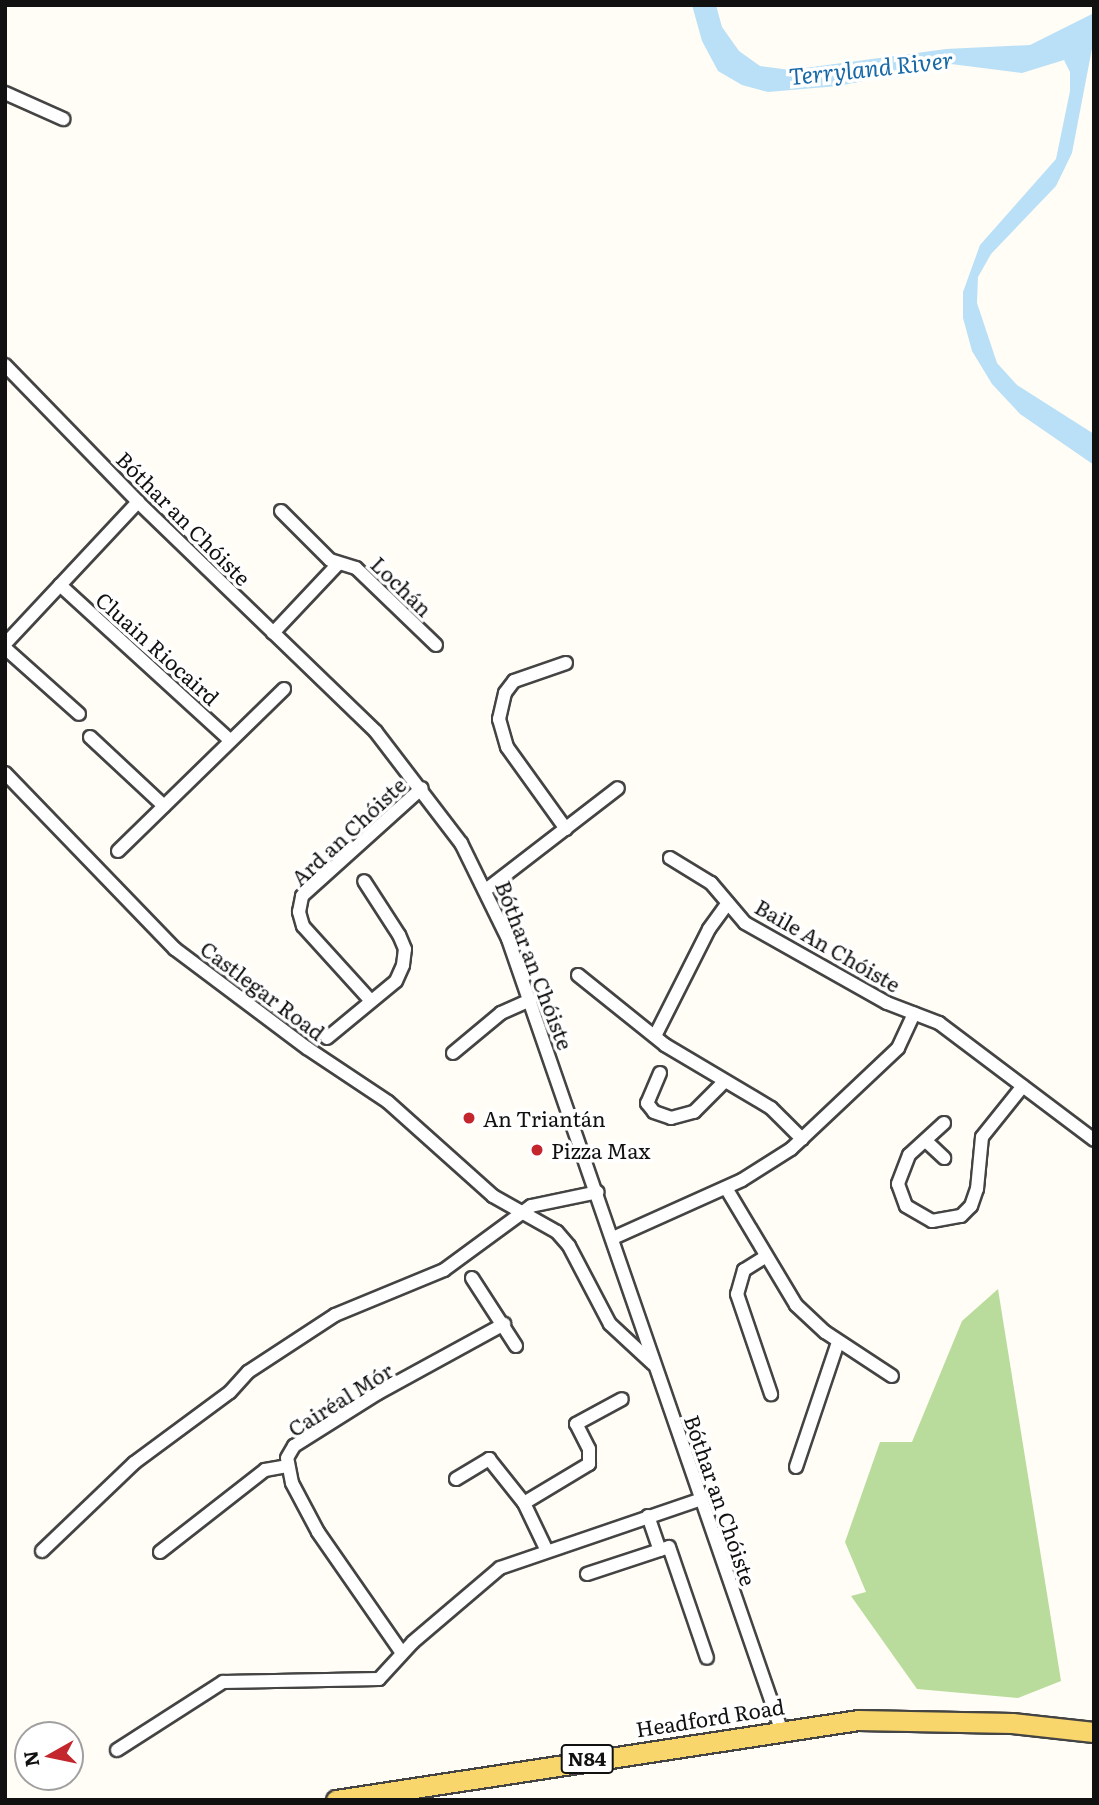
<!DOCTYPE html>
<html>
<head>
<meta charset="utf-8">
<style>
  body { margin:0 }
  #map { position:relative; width:1099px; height:1805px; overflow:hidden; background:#fffdf5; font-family:Literata,serif }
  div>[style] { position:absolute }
  .forest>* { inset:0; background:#b9dc9c }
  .water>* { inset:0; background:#b9e0f7 }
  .roads { filter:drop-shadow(2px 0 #444) drop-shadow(-2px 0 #444) drop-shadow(0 2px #444) drop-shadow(0 -2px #444) }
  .minor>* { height:12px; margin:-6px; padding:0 6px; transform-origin:6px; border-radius:6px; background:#fff }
  .primary>* { height:19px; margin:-9.5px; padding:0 9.5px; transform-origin:9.5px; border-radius:9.5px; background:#f9d66b }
  .dots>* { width:19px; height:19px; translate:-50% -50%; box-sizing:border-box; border:4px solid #fff; border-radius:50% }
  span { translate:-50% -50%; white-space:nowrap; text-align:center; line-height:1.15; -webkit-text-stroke:7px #fff; paint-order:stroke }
  .shield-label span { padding:2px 5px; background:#fff; border:2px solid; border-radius:5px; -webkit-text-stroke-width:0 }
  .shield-label { font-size:19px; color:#111; font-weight:700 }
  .street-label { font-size:21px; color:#111 }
  .poi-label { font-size:21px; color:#111 }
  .left { translate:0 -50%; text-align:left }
  .water-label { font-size:23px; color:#1768a6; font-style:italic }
  .frame { position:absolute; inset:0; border:7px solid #111; pointer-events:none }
  .north { position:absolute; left:14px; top:1721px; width:70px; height:70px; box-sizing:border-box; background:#fff; border:2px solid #a0a0a0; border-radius:50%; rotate:261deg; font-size:19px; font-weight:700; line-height:28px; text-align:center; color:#111 }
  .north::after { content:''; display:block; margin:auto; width:24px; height:32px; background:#c4262e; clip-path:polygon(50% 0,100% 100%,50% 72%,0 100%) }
</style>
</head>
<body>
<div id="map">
  <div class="forest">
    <div style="clip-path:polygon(998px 1289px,1061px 1681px,1018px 1698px,917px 1689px,851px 1596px,866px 1592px,845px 1542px,880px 1442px,912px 1442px,962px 1321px)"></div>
  </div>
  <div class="water">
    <div style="clip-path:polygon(692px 5px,716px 5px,722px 27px,739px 51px,760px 66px,790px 70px,946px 49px,1030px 45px,1094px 13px,1094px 38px,1072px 153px,1056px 186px,991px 254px,978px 277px,977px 303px,997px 363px,1017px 385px,1094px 434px,1094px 465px,1020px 414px,992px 384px,972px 351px,963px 318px,963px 292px,980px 245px,1056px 159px,1070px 91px,1070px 72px,1064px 60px,1022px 73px,951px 64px,838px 86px,768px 92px,742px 85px,718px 71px,702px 41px)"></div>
  </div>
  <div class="roads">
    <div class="minor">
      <div style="left:5px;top:93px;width:64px;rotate:24.1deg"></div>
      <div style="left:5px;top:365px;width:191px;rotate:45.8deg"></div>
      <div style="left:138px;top:502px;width:331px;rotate:44deg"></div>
      <div style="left:376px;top:732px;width:140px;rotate:52.6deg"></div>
      <div style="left:461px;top:843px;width:107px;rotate:63.9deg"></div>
      <div style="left:508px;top:939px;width:836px;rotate:70.94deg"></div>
      <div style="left:281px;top:511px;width:69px;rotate:45deg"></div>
      <div style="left:330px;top:560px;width:27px;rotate:17deg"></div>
      <div style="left:356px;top:568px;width:111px;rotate:43.9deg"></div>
      <div style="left:60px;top:585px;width:230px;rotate:42.4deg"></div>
      <div style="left:273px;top:633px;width:95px;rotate:-46.7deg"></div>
      <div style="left:5px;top:644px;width:195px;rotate:-46.9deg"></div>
      <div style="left:5px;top:648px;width:99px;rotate:41.7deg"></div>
      <div style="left:566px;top:663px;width:55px;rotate:160.9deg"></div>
      <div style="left:514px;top:681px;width:15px;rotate:127deg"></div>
      <div style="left:505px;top:693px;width:27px;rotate:103deg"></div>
      <div style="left:499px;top:719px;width:29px;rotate:74deg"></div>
      <div style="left:507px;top:747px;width:101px;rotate:54.3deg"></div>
      <div style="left:90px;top:737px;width:101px;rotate:43deg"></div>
      <div style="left:5px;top:773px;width:245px;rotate:46deg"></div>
      <div style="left:175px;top:949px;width:165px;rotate:36.9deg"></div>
      <div style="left:307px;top:1048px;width:97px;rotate:33.7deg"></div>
      <div style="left:388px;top:1102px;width:141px;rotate:41.8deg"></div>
      <div style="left:493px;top:1196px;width:73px;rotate:29.4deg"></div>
      <div style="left:557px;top:1232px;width:18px;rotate:49deg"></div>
      <div style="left:569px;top:1246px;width:88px;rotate:62.3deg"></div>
      <div style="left:610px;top:1324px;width:59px;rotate:42.9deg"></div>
      <div style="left:118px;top:851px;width:232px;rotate:-44.3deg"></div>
      <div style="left:670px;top:858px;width:48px;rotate:31.4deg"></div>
      <div style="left:711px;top:883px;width:52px;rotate:49.6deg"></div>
      <div style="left:745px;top:923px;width:163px;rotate:29.4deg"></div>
      <div style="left:887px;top:1003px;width:56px;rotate:21deg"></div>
      <div style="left:939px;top:1023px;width:194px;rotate:37deg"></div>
      <div style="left:487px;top:889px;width:165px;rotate:-37.6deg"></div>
      <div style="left:578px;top:975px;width:112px;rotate:38.8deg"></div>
      <div style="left:665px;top:1045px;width:123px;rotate:30.7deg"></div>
      <div style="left:771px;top:1108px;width:44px;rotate:45deg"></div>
      <div style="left:371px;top:1001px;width:101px;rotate:-132.2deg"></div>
      <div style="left:303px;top:926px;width:15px;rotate:-106deg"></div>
      <div style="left:299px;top:912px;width:16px;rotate:-79deg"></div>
      <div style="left:302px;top:896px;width:161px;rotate:-42deg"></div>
      <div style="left:655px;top:1036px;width:120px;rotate:-63.2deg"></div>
      <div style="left:709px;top:929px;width:32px;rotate:-54deg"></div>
      <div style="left:327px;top:1038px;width:89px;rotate:-39.6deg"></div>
      <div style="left:396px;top:981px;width:17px;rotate:-66deg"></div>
      <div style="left:403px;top:965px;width:16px;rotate:-83deg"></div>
      <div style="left:405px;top:949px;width:15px;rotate:-113deg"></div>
      <div style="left:399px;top:935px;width:64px;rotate:-122.9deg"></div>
      <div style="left:453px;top:1053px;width:62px;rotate:-39.8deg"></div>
      <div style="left:501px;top:1013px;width:32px;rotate:-24deg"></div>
      <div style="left:660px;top:1073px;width:33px;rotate:113deg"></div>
      <div style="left:647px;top:1103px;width:11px;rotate:52deg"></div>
      <div style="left:654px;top:1112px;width:18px;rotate:19deg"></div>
      <div style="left:671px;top:1118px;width:24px;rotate:-15deg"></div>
      <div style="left:694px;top:1112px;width:42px;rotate:-45deg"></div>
      <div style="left:944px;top:1123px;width:47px;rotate:137.6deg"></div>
      <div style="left:909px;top:1155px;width:31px;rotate:111deg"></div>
      <div style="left:898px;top:1184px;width:23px;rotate:70deg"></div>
      <div style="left:906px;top:1206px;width:30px;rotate:30deg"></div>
      <div style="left:932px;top:1221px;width:29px;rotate:-10deg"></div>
      <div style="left:961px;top:1216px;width:14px;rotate:-45deg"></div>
      <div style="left:971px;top:1206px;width:18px;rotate:-71deg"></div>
      <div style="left:977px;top:1189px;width:52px;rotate:-84.5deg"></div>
      <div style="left:982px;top:1137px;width:65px;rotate:-51.2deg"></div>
      <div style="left:926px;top:1141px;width:25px;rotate:43deg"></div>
      <div style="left:726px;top:1188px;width:136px;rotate:59.1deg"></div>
      <div style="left:796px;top:1305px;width:40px;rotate:43deg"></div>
      <div style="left:825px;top:1332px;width:80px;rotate:33.3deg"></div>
      <div style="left:613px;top:1238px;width:141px;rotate:-24.2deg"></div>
      <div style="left:742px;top:1180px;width:58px;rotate:-32.3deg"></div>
      <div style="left:791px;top:1149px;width:147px;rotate:-43.3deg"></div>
      <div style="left:898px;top:1048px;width:38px;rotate:-65deg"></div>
      <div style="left:765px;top:1257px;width:25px;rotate:148deg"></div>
      <div style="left:744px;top:1270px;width:25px;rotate:106deg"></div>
      <div style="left:737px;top:1294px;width:106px;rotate:71.2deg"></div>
      <div style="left:472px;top:1278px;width:81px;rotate:57.1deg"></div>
      <div style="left:796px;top:1467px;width:132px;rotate:-71.4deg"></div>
      <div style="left:456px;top:1479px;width:39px;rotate:-31deg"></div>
      <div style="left:489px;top:1459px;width:56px;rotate:51.5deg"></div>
      <div style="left:524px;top:1503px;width:51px;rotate:64.4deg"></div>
      <div style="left:524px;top:1503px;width:76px;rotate:-31deg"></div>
      <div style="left:589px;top:1464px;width:15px;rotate:-90deg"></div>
      <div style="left:589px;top:1449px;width:28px;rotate:-117deg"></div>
      <div style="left:576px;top:1424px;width:52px;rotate:-28.5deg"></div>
      <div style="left:648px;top:1516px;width:36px;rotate:71deg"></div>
      <div style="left:42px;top:1551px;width:127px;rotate:-43.7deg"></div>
      <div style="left:134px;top:1463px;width:119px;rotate:-36.5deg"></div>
      <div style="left:230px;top:1392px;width:27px;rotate:-48deg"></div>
      <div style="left:248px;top:1372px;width:104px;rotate:-33.2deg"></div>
      <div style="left:335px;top:1315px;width:118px;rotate:-22.4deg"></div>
      <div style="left:444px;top:1270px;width:108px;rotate:-36.3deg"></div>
      <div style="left:531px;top:1206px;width:68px;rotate:-11.8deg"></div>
      <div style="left:160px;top:1552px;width:133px;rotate:-38deg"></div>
      <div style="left:265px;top:1470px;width:22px;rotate:-10deg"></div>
      <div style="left:587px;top:1574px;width:86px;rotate:-18.2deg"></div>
      <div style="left:669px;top:1547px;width:117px;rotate:71.1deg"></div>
      <div style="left:402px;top:1653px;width:147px;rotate:-124.8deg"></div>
      <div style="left:318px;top:1532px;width:55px;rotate:-118deg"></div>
      <div style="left:292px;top:1483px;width:25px;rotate:-101deg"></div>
      <div style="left:287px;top:1458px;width:14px;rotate:-60deg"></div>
      <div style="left:294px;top:1446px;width:99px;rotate:-32.2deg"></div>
      <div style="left:378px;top:1393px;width:144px;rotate:-28.7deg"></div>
      <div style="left:117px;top:1750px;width:126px;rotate:-32.7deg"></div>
      <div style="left:223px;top:1682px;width:156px;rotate:-1.1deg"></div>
      <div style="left:379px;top:1679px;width:50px;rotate:-47.4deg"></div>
      <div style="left:413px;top:1642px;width:114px;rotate:-40.4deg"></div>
      <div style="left:500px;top:1568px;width:213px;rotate:-18.9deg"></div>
    </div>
    <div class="primary">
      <div style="left:336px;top:1800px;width:528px;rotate:-8.71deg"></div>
      <div style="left:858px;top:1720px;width:154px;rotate:1.1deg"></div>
      <div style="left:1012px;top:1723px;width:82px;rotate:6.3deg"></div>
    </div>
  </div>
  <div class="dots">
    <div style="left:469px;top:1118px;background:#c4262e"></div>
    <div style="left:537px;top:1150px;background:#c4262e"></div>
  </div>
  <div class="shield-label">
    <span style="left:587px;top:1759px">N84</span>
  </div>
  <div class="street-label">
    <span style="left:184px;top:518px;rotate:45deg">Bóthar an Chóiste</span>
    <span style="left:402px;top:586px;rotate:44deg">Lochán</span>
    <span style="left:158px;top:648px;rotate:42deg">Cluain Riocaird</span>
    <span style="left:348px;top:831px;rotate:-43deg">Ard an Chóiste</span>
    <span style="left:828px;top:945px;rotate:30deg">Baile An Chóiste</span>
    <span style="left:535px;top:965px;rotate:69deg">Bóthar an Chóiste</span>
    <span style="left:263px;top:990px;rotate:37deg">Castlegar Road</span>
    <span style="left:340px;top:1399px;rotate:-32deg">Cairéal Mór</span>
    <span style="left:721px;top:1500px;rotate:71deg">Bóthar an Chóiste</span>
    <span style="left:710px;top:1717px;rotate:-9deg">Headford Road</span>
  </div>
  <div class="poi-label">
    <span class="left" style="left:483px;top:1118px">An Triantán</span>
    <span class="left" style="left:551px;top:1150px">Pizza Max</span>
  </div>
  <div class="water-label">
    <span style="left:871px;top:67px;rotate:-6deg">Terryland River</span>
  </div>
  <div class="frame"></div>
  <div class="north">N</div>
</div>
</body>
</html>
